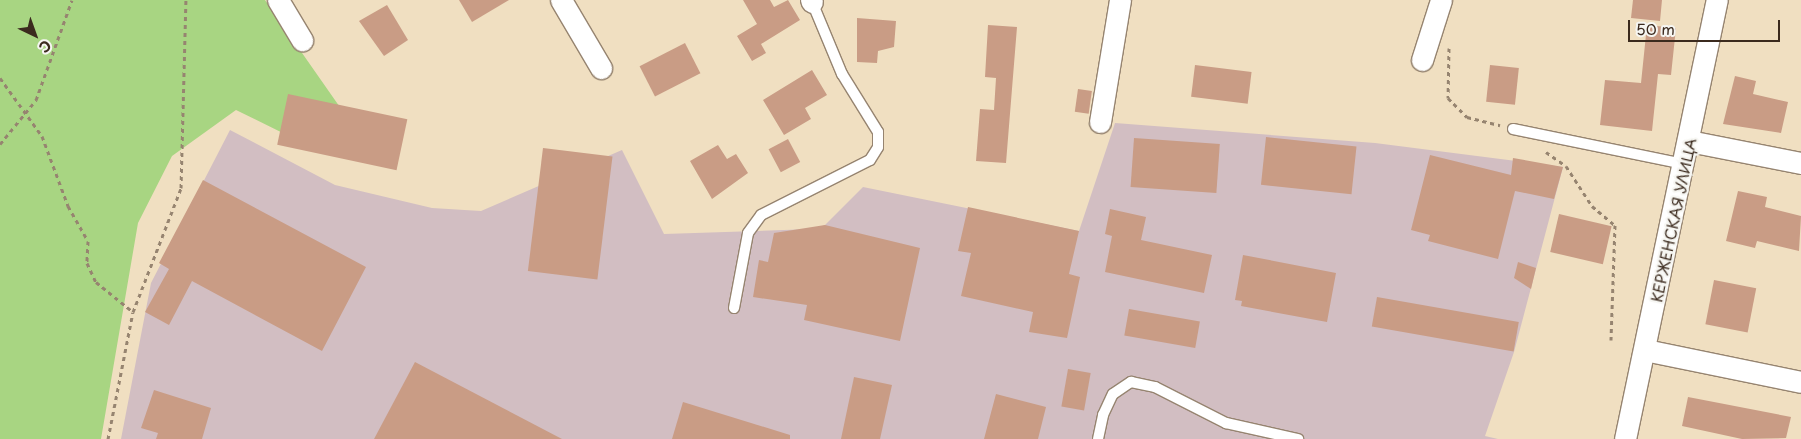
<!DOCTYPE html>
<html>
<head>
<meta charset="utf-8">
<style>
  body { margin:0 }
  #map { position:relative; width:1801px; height:439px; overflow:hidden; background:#f0dfc1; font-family:"Playpen Sans",sans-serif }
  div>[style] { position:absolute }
  .industrial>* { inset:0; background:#d2bec2 }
  .green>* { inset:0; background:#a8d582 }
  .building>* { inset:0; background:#c99c85; transform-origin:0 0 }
  .path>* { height:3px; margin-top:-1.5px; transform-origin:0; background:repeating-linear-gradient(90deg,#968470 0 4px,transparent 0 8px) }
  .roads { filter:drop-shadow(1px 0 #968470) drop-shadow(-1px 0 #968470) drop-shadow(0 1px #968470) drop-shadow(0 -1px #968470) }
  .lane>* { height:10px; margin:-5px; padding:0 5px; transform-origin:5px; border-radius:5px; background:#fff }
  .street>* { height:21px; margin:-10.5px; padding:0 10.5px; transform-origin:10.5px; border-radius:10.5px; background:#fff }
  span { translate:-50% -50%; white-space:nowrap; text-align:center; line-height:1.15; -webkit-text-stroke:4.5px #f6f6f2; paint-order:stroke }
  .street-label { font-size:15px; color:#3b2a1e }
  .north { position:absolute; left:10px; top:10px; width:50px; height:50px; -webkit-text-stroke:4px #f6f6f2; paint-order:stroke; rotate:138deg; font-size:14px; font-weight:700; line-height:20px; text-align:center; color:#3b2a1e }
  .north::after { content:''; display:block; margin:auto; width:18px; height:22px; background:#3b2a1e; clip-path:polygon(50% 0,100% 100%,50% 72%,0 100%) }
  .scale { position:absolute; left:1628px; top:20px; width:152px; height:22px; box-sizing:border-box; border:2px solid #3b2a1e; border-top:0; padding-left:6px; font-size:15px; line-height:18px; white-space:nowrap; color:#3b2a1e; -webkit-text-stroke:4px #f6f6f2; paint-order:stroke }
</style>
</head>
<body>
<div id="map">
  <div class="industrial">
    <div style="clip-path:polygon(1115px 123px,1375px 143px,1563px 167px,1514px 352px,1485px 436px,1498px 439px,121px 439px,151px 283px,230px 130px,335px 185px,432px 208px,481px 211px,622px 150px,664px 234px,813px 229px,825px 225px,863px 187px,1079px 231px)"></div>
  </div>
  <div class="green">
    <div style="clip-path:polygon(0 0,265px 0,344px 113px,307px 145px,236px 110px,172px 156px,138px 223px,101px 439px,0 439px)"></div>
  </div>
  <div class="building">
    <div style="clip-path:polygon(459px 0,509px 0,472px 22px)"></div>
    <div style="clip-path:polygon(743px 0,770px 0,774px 7px,788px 0,800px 20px,761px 44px,766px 53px,752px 61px,737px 36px,757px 24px)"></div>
    <div style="clip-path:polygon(1633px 0,1662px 0,1660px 21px,1631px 18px)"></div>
    <div style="clip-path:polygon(387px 5px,408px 40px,384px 56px,359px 21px)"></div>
    <div style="clip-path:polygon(857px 18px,896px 21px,894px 47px,878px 51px,877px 63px,857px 62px)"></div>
    <div style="clip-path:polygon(988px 25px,1017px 27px,1006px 163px,976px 161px,980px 109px,994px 110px,996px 78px,985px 77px)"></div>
    <div style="clip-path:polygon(1647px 25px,1676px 28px,1671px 75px,1658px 74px,1652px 131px,1600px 125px,1605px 80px,1641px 83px)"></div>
    <div style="left:685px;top:43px;width:34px;height:51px;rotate:63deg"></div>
    <div style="left:1195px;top:65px;width:57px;height:32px;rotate:7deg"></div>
    <div style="left:1490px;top:65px;width:29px;height:37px;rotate:6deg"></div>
    <div style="clip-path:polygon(812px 70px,827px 95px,805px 108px,811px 119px,784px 135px,763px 100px)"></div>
    <div style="clip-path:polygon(1735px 76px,1756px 81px,1753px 94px,1788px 102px,1781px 133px,1723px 124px)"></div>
    <div style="left:1078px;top:89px;width:14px;height:23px;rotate:8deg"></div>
    <div style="left:288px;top:94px;width:122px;height:52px;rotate:12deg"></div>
    <div style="left:1266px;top:137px;width:91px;height:48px;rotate:6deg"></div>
    <div style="left:1134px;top:138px;width:86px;height:49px;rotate:4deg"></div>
    <div style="left:788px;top:139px;width:26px;height:22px;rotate:62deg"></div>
    <div style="clip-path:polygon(718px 145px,727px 159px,736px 154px,748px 173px,712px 199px,690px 161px)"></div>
    <div style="left:543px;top:148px;width:70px;height:124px;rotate:7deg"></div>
    <div style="clip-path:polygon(1430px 155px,1511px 175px,1513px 158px,1563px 167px,1554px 199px,1515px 191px,1498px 259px,1428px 241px,1430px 235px,1411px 230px)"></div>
    <div style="clip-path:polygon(203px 180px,366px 267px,322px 351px,192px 281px,169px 325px,145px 312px,169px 269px,159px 263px)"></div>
    <div style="clip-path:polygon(1738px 191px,1767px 197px,1765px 207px,1801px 216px,1799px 251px,1757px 241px,1755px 248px,1726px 241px)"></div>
    <div style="clip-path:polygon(968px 207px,1079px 231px,1069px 274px,1080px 277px,1067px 338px,1029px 332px,1033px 312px,961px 296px,971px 253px,958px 251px)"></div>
    <div style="clip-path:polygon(1110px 209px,1146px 217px,1141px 240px,1212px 255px,1204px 293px,1105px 272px,1112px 236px,1105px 234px)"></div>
    <div style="left:1559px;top:214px;width:54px;height:39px;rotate:13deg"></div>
    <div style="clip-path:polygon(825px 225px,920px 248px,900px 341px,804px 320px,807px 305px,753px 297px,759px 260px,768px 262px,774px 233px)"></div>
    <div style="clip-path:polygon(1243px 255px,1336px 273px,1327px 322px,1241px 306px,1242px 301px,1235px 300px)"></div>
    <div style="clip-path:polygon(1518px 262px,1536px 268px,1531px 289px,1514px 278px)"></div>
    <div style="left:1714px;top:280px;width:43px;height:45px;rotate:11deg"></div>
    <div style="left:1377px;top:297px;width:144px;height:30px;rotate:10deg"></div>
    <div style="left:1129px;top:309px;width:72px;height:27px;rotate:10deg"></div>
    <div style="clip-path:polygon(415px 362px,562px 439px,374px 439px)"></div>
    <div style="left:1068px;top:369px;width:23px;height:38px;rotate:10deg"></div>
    <div style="clip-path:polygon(854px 377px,892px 385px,880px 439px,841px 439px)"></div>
    <div style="clip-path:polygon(154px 390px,211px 408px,202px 439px,156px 439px,158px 433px,141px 428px)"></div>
    <div style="clip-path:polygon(996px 394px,1046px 407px,1038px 439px,984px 439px)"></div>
    <div style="clip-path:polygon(1688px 397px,1791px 417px,1786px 438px,1742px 439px,1682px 426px)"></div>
    <div style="clip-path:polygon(683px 402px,790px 435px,790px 439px,672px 439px)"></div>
  </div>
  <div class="path">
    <div style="left:1449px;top:48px;width:50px;rotate:91.1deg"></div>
    <div style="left:1448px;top:98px;width:27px;rotate:45deg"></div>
    <div style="left:1467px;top:117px;width:34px;rotate:14deg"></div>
    <div style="left:0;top:78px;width:72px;rotate:54.1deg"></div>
    <div style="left:42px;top:136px;width:75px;rotate:69.6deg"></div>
    <div style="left:68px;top:206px;width:40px;rotate:60.3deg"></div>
    <div style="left:88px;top:241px;width:22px;rotate:93deg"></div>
    <div style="left:87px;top:263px;width:21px;rotate:65deg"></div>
    <div style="left:96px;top:282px;width:48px;rotate:39deg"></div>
    <div style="left:0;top:144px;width:57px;rotate:-50.7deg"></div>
    <div style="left:36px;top:100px;width:106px;rotate:-70.2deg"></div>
    <div style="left:1546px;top:152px;width:24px;rotate:35deg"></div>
    <div style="left:1566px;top:166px;width:48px;rotate:57deg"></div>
    <div style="left:1592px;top:206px;width:30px;rotate:40deg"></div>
    <div style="left:1615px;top:225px;width:115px;rotate:92deg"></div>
    <div style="left:108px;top:439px;width:129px;rotate:-78.9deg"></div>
    <div style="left:133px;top:312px;width:133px;rotate:-68.8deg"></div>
    <div style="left:181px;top:188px;width:188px;rotate:-88.5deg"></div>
  </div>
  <div class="roads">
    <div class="lane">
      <div style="left:1513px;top:129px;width:175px;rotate:11.6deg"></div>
      <div style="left:734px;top:308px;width:76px;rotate:-79.4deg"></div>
      <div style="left:748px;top:233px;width:22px;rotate:-54deg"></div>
      <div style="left:761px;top:215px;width:122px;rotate:-26.8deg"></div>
      <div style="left:870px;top:160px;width:15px;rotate:-58deg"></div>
      <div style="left:878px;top:147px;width:15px;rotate:-90deg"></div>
      <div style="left:878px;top:132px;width:68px;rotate:-121.8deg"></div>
      <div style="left:842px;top:74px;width:78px;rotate:-112.6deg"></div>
      <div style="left:1098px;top:439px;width:25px;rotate:-78deg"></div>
      <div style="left:1103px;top:415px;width:23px;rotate:-65deg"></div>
      <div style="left:1113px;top:394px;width:22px;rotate:-34deg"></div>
      <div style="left:1131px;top:382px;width:25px;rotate:12deg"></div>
      <div style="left:1155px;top:387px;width:80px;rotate:26.9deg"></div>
      <div style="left:1226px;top:423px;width:74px;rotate:12.5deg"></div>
    </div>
    <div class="street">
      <div style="left:278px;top:0;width:47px;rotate:59deg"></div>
      <div style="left:561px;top:0;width:79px;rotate:59.5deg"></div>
      <div style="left:811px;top:0;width:2px;rotate:63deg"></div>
      <div style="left:1422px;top:60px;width:63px;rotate:-72.4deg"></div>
      <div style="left:1100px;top:122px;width:124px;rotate:-80.7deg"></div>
      <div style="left:1689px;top:141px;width:114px;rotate:11.1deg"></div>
      <div style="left:1645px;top:350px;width:159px;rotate:11.6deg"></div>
      <div style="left:1625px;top:439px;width:449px;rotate:-78.2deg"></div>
    </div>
  </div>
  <div class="street-label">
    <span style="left:1673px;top:220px;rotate:-78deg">КЕРЖЕНСКАЯ УЛИЦА</span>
  </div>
  <div class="north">С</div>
  <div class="scale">50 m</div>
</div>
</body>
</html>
